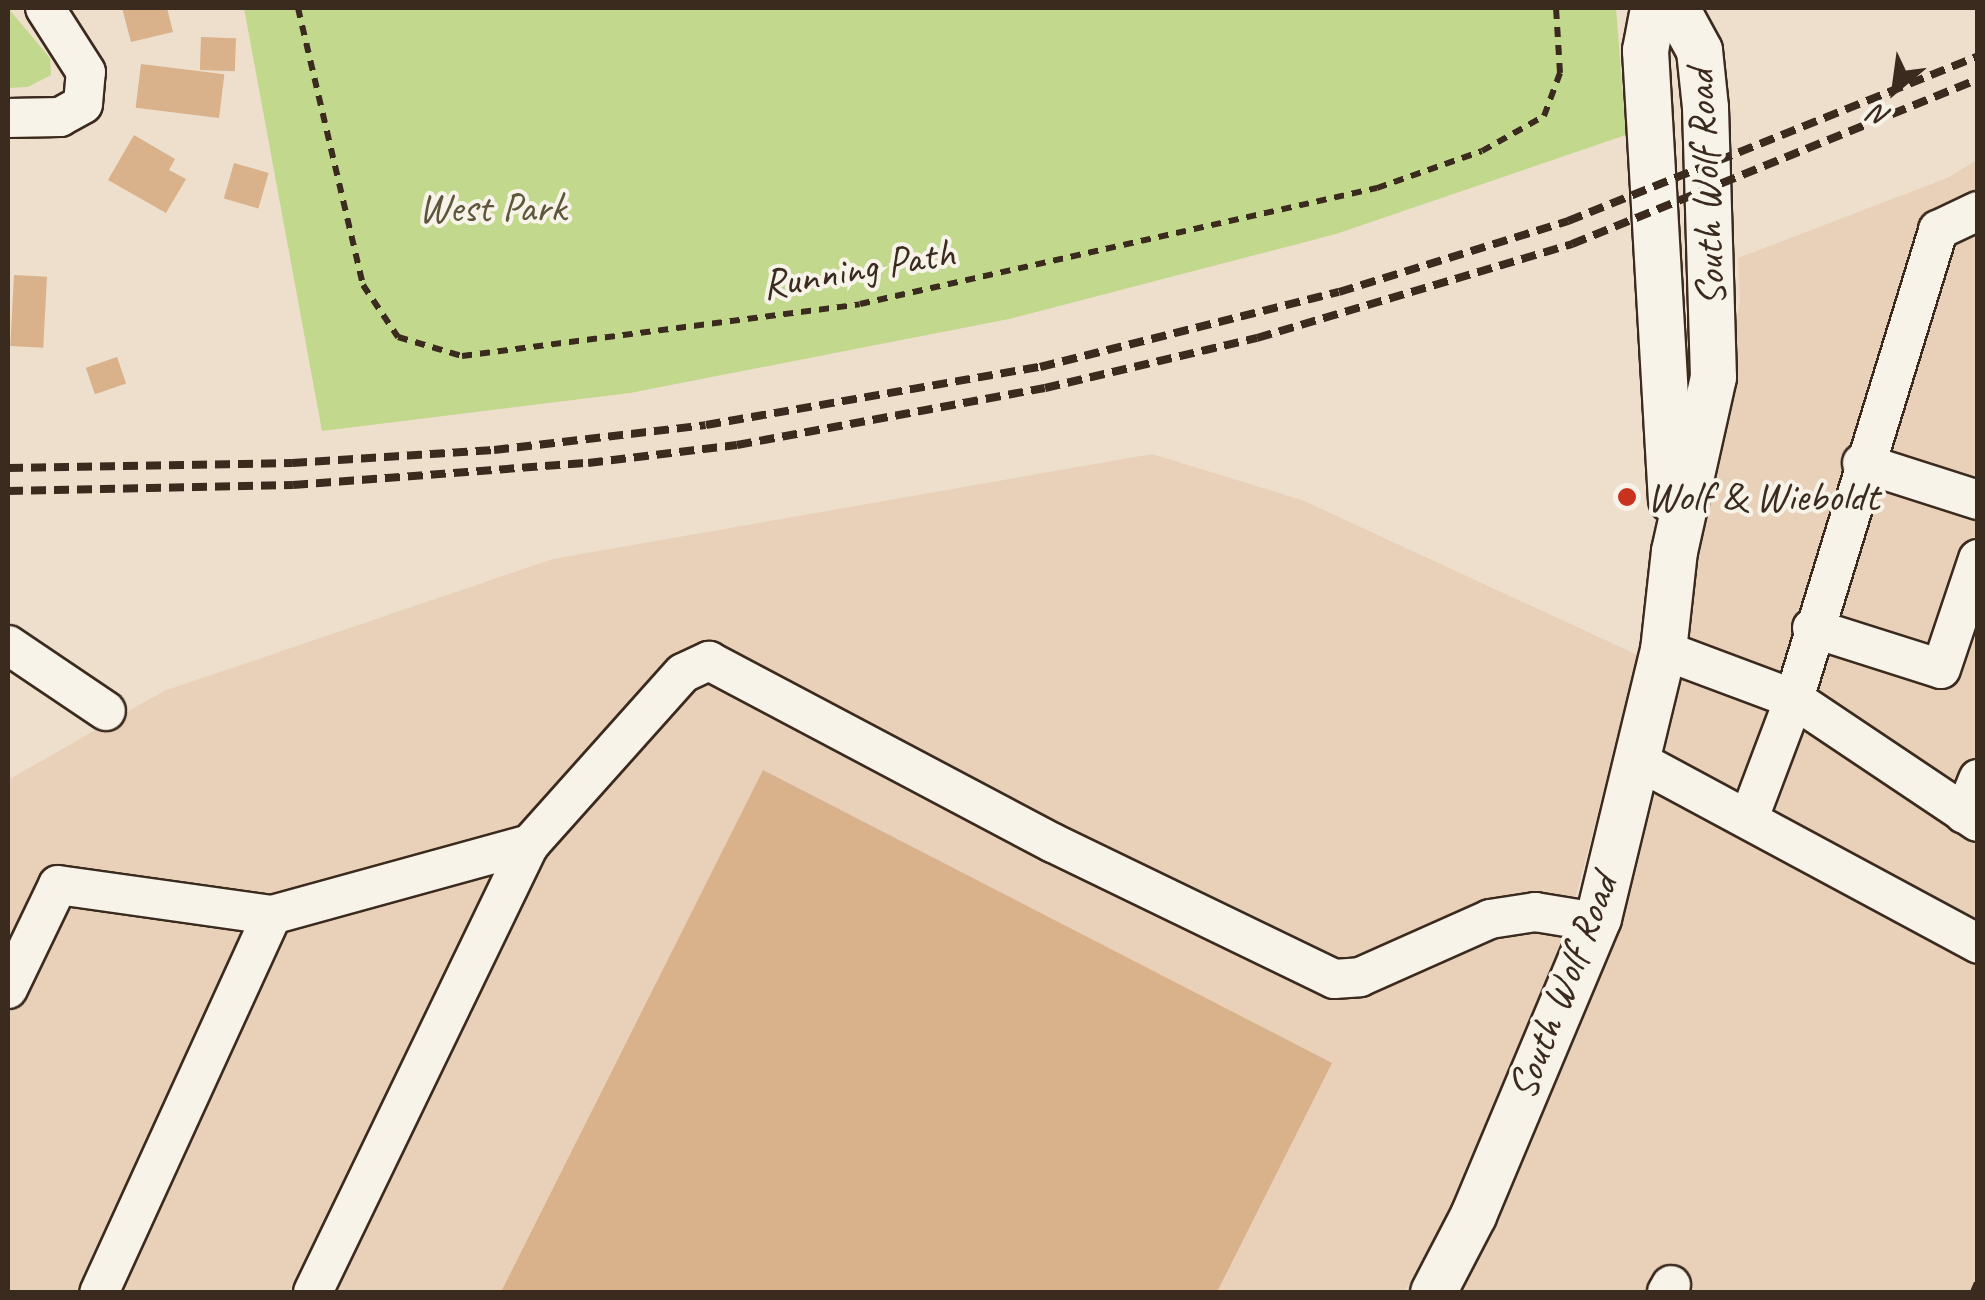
<!DOCTYPE html>
<html>
<head>
<meta charset="utf-8">
<style>
  body { margin:0 }
  #map { position:relative; width:1985px; height:1300px; overflow:hidden; background:#eedfcc; font-family:Caveat,sans-serif }
  div>[style] { position:absolute }
  .built>* { inset:0; background:#e8d1b8 }
  .green>* { inset:0; background:#c2d88d }
  .building>* { inset:0; background:#d9b18a; transform-origin:0 0 }
  .path>* { height:6px; margin-top:-3px; transform-origin:0; background:repeating-linear-gradient(90deg,#3b2a1e 0 10px,transparent 0 18px) }
  .roads { filter:drop-shadow(2px 0 #3b2a1e) drop-shadow(-2px 0 #3b2a1e) drop-shadow(0 2px #3b2a1e) drop-shadow(0 -2px #3b2a1e) }
  .minor>* { height:38px; margin:-19px; padding:0 19px; transform-origin:19px; border-radius:19px; background:#f7f3e8 }
  .major>* { height:45px; margin:-22.5px; padding:0 22.5px; transform-origin:22.5px; border-radius:22.5px; background:#f7f3e8 }
  .rail>* { height:8px; margin-top:-4px; transform-origin:0; background:repeating-linear-gradient(90deg,#3b2a1e 0 15px,transparent 0 23px) }
  .dots>* { width:28px; height:28px; translate:-50% -50%; box-sizing:border-box; border:5px solid #f7f3e8; border-radius:50% }
  span { translate:-50% -50%; white-space:nowrap; text-align:center; line-height:1.15; -webkit-text-stroke:8px #f7f3e8; paint-order:stroke }
  .street-label { font-size:42px; color:#3b2a1e }
  .park-label { font-size:42px; color:#5d563a }
  .poi-label { font-size:42px; color:#3b2a1e }
  .left { translate:0 -50%; text-align:left }
  .frame { position:absolute; inset:0; border:10px solid #3b2a1e; pointer-events:none }
  .north { position:absolute; left:1845px; top:40px; width:100px; height:100px; -webkit-text-stroke:8px #f7f3e8; paint-order:stroke; rotate:209deg; font-size:28px; font-weight:700; line-height:40px; text-align:center; color:#3b2a1e }
  .north::after { content:''; display:block; margin:auto; width:35px; height:45px; background:#3b2a1e; clip-path:polygon(50% 0,100% 100%,50% 72%,0 100%) }
</style>
</head>
<body>
<div id="map">
  <div class="built">
    <div style="clip-path:polygon(1977px 160px,1977px 1292px,1448px 1292px,1682px 652px,1740px 301px,1738px 258px,1947px 178px)"></div>
    <div style="clip-path:polygon(1152px 454px,1302px 500px,1640px 656px,1563px 944px,1452px 1211px,1404px 1292px,8px 1292px,8px 780px,164px 691px,553px 559px)"></div>
  </div>
  <div class="green">
    <div style="clip-path:polygon(8px 8px,50px 58px,51px 75px,28px 87px,8px 88px)"></div>
    <div style="clip-path:polygon(244px 8px,1616px 8px,1626px 135px,1336px 234px,1009px 319px,630px 393px,322px 431px)"></div>
  </div>
  <div class="building">
    <div style="clip-path:polygon(122px 8px,167px 8px,173px 32px,131px 42px)"></div>
    <div style="left:201px;top:37px;width:35px;height:33px;rotate:2deg"></div>
    <div style="left:141px;top:64px;width:84px;height:44px;rotate:7deg"></div>
    <div style="clip-path:polygon(134px 135px,175px 159px,169px 170px,186px 179px,166px 213px,108px 180px)"></div>
    <div style="left:234px;top:163px;width:36px;height:37px;rotate:16deg"></div>
    <div style="left:14px;top:275px;width:33px;height:71px;rotate:3deg"></div>
    <div style="left:117px;top:357px;width:28px;height:33px;rotate:71deg"></div>
    <div style="clip-path:polygon(763px 770px,1332px 1063px,1217px 1292px,501px 1292px)"></div>
  </div>
  <div class="path">
    <div style="left:298px;top:8px;width:285px;rotate:76.8deg"></div>
    <div style="left:363px;top:285px;width:63px;rotate:56.1deg"></div>
    <div style="left:398px;top:337px;width:67px;rotate:16.5deg"></div>
    <div style="left:462px;top:356px;width:401px;rotate:-7.4deg"></div>
    <div style="left:860px;top:304px;width:530px;rotate:-12.65deg"></div>
    <div style="left:1377px;top:188px;width:111px;rotate:-19.4deg"></div>
    <div style="left:1482px;top:151px;width:71px;rotate:-29.4deg"></div>
    <div style="left:1544px;top:116px;width:46px;rotate:-69.6deg"></div>
    <div style="left:1560px;top:73px;width:65px;rotate:-93.5deg"></div>
    <div style="left:1973px;top:1292px;width:13px;rotate:-67deg"></div>
  </div>
  <div class="roads">
    <div class="minor">
      <div style="left:8px;top:118px;width:52px;rotate:-1.1deg"></div>
      <div style="left:60px;top:117px;width:26px;rotate:-29deg"></div>
      <div style="left:83px;top:104px;width:32px;rotate:-85deg"></div>
      <div style="left:86px;top:72px;width:76px;rotate:-122.6deg"></div>
      <div style="left:1862px;top:463px;width:122px;rotate:17.7deg"></div>
      <div style="left:1812px;top:628px;width:135px;rotate:17.6deg"></div>
      <div style="left:1941px;top:669px;width:116px;rotate:-71.4deg"></div>
      <div style="left:8px;top:645px;width:118px;rotate:34deg"></div>
      <div style="left:1663px;top:650px;width:140px;rotate:20.5deg"></div>
      <div style="left:1794px;top:699px;width:221px;rotate:33.8deg"></div>
      <div style="left:1635px;top:759px;width:390px;rotate:28.3deg"></div>
      <div style="left:1964px;top:814px;width:38px;rotate:-68deg"></div>
      <div style="left:1749px;top:818px;width:127px;rotate:-69.3deg"></div>
      <div style="left:1794px;top:699px;width:491px;rotate:-72.9deg"></div>
      <div style="left:1938px;top:230px;width:44px;rotate:-25.4deg"></div>
      <div style="left:272px;top:915px;width:268px;rotate:-15.4deg"></div>
      <div style="left:530px;top:844px;width:229px;rotate:-48.2deg"></div>
      <div style="left:683px;top:673px;width:29px;rotate:-25deg"></div>
      <div style="left:709px;top:661px;width:389px;rotate:27.9deg"></div>
      <div style="left:1053px;top:843px;width:312px;rotate:25.8deg"></div>
      <div style="left:1334px;top:979px;width:26px;rotate:-4deg"></div>
      <div style="left:1360px;top:977px;width:142px;rotate:-24deg"></div>
      <div style="left:1490px;top:919px;width:46px;rotate:-8.8deg"></div>
      <div style="left:1535px;top:912px;width:62px;rotate:9.3deg"></div>
      <div style="left:8px;top:989px;width:115px;rotate:-64.3deg"></div>
      <div style="left:58px;top:885px;width:216px;rotate:8deg"></div>
      <div style="left:272px;top:915px;width:415px;rotate:114.6deg"></div>
      <div style="left:313px;top:1292px;width:498px;rotate:-64.2deg"></div>
      <div style="left:1667px;top:1292px;width:8px;rotate:-60deg"></div>
    </div>
    <div class="major">
      <div style="left:1653px;top:8px;width:43px;rotate:100.8deg"></div>
      <div style="left:1645px;top:50px;width:450px;rotate:86.7deg"></div>
      <div style="left:1433px;top:1292px;width:87px;rotate:-62.5deg"></div>
      <div style="left:1473px;top:1215px;width:322px;rotate:-67.2deg"></div>
      <div style="left:1598px;top:918px;width:276px;rotate:-76.4deg"></div>
      <div style="left:1663px;top:650px;width:100px;rotate:-83.7deg"></div>
      <div style="left:1674px;top:551px;width:178px;rotate:-77.4deg"></div>
      <div style="left:1713px;top:377px;width:270px;rotate:-91.7deg"></div>
      <div style="left:1705px;top:107px;width:57px;rotate:-96deg"></div>
      <div style="left:1699px;top:50px;width:48px;rotate:-118.7deg"></div>
    </div>
  </div>
  <div class="rail">
    <div style="left:8px;top:468px;width:284px;rotate:-1deg"></div>
    <div style="left:292px;top:463px;width:202px;rotate:-3.7deg"></div>
    <div style="left:494px;top:450px;width:213px;rotate:-6.7deg"></div>
    <div style="left:706px;top:425px;width:339px;rotate:-9.9deg"></div>
    <div style="left:1040px;top:367px;width:308px;rotate:-14.1deg"></div>
    <div style="left:1339px;top:292px;width:240px;rotate:-17.2deg"></div>
    <div style="left:1568px;top:221px;width:442px;rotate:-21.9deg"></div>
    <div style="left:8px;top:491px;width:285px;rotate:-1.2deg"></div>
    <div style="left:293px;top:485px;width:296px;rotate:-4.3deg"></div>
    <div style="left:588px;top:463px;width:150px;rotate:-6.9deg"></div>
    <div style="left:737px;top:445px;width:313px;rotate:-10.5deg"></div>
    <div style="left:1045px;top:388px;width:218px;rotate:-13.3deg"></div>
    <div style="left:1257px;top:338px;width:329px;rotate:-16.6deg"></div>
    <div style="left:1572px;top:244px;width:438px;rotate:-22.1deg"></div>
  </div>
  <div class="dots">
    <div style="left:1627px;top:497px;background:#c8321e"></div>
  </div>
  <div class="street-label">
    <span style="left:1706px;top:188px;rotate:-93deg">South Wolf Road</span>
    <span style="left:858px;top:269px;rotate:-10deg">Running Path</span>
    <span style="left:1563px;top:987px;rotate:-69deg">South Wolf Road</span>
  </div>
  <div class="park-label">
    <span style="left:492px;top:208px">West Park</span>
  </div>
  <div class="poi-label">
    <span class="left" style="left:1647px;top:497px">Wolf &amp; Wieboldt</span>
  </div>
  <div class="frame"></div>
  <div class="north">N</div>
</div>
</body>
</html>
